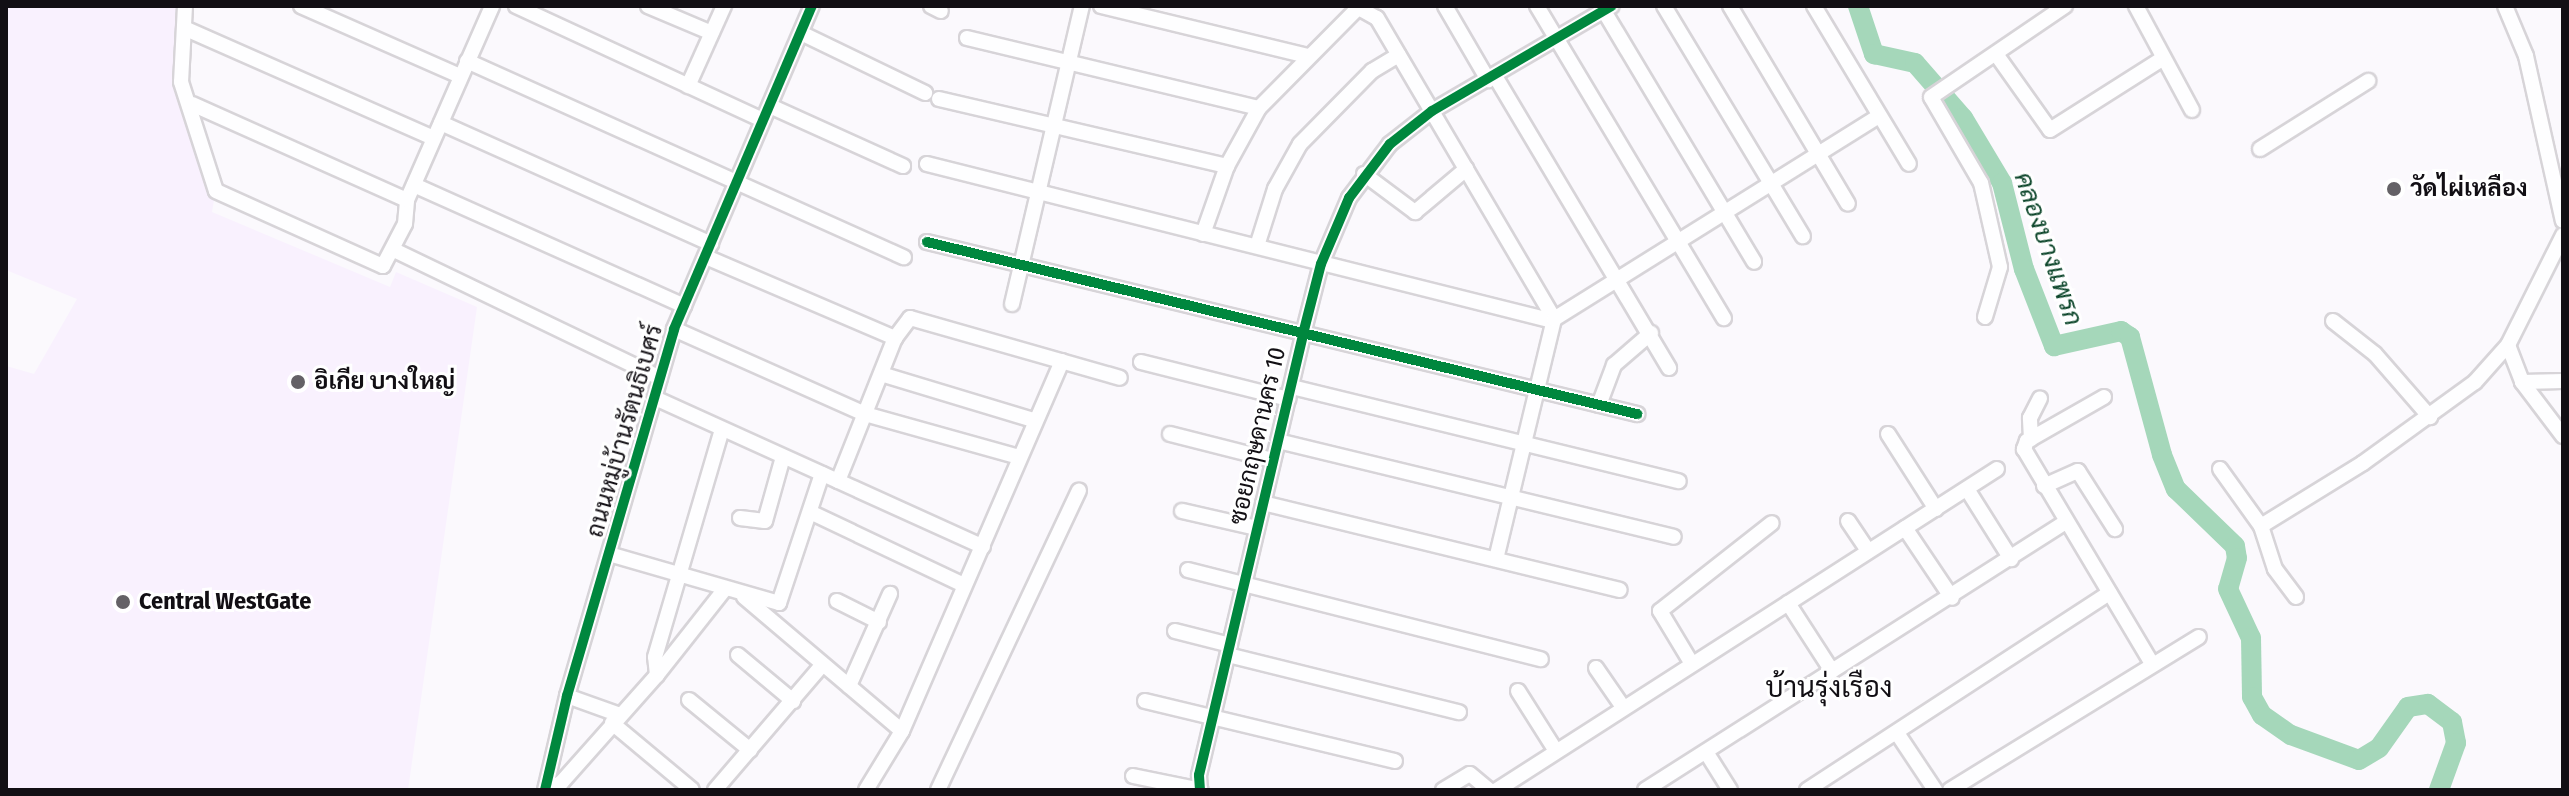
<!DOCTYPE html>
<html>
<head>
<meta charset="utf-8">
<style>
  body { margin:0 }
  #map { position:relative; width:2569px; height:796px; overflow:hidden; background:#fbf9fd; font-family:"Fira Sans Condensed",Sarabun,sans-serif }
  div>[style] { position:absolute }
  .built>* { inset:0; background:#f9f1fe }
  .river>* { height:20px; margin:-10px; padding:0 10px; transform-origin:10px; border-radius:10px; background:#a5d7ba }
  .roads { filter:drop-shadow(2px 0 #d7d4d8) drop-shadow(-2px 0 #d7d4d8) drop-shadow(0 2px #d7d4d8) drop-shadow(0 -2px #d7d4d8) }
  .street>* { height:14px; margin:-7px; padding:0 7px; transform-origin:7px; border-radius:7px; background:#fefeff }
  .cycleway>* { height:10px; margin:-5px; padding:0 5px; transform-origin:5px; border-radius:5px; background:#00873e }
  .dots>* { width:22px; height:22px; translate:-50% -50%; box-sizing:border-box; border:4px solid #fff; border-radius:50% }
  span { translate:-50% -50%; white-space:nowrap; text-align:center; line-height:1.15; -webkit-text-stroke:6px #fff; paint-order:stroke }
  .poi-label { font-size:24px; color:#120f14; font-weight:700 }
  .left { translate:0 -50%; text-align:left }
  .street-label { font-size:24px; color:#120f14 }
  .water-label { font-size:26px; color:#0e472c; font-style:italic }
  .quarter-label { font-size:28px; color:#120f14 }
  .frame { position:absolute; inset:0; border:8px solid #120f14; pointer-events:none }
</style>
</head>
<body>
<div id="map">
  <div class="built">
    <div style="clip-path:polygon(6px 6px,189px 6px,182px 94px,217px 182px,212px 212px,390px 287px,396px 272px,477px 307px,408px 790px,6px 790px,6px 366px,34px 374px,77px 299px,6px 270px)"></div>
  </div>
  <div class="river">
    <div style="left:1858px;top:6px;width:51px;rotate:71.6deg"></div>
    <div style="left:1874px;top:54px;width:42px;rotate:12.4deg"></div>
    <div style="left:1915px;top:63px;width:73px;rotate:48.9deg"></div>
    <div style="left:1963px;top:118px;width:76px;rotate:59deg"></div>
    <div style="left:2002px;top:183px;width:89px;rotate:75.7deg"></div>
    <div style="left:2024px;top:269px;width:83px;rotate:68.7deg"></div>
    <div style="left:2054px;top:346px;width:69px;rotate:-12.6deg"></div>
    <div style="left:2121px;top:331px;width:11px;rotate:34deg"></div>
    <div style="left:2130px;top:337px;width:122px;rotate:74.8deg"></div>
    <div style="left:2162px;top:455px;width:37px;rotate:68deg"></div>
    <div style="left:2176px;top:489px;width:82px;rotate:44deg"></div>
    <div style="left:2235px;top:546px;width:12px;rotate:81deg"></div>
    <div style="left:2237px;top:558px;width:32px;rotate:106deg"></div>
    <div style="left:2228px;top:589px;width:54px;rotate:64.9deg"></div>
    <div style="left:2251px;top:638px;width:59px;rotate:89deg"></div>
    <div style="left:2252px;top:697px;width:21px;rotate:61deg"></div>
    <div style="left:2262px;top:715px;width:35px;rotate:35deg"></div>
    <div style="left:2291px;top:735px;width:72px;rotate:20.2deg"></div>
    <div style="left:2359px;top:760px;width:23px;rotate:-31deg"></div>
    <div style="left:2379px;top:748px;width:50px;rotate:-54.7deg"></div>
    <div style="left:2408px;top:707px;width:20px;rotate:-9deg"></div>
    <div style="left:2428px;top:704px;width:30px;rotate:37deg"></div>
    <div style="left:2452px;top:722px;width:21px;rotate:79deg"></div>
    <div style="left:2456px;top:743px;width:50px;rotate:109.9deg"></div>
  </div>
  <div class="roads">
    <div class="street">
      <div style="left:185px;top:6px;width:76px;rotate:93deg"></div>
      <div style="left:181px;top:82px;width:114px;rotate:72.2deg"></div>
      <div style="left:216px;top:191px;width:183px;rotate:24.2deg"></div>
      <div style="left:383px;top:266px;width:47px;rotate:-62.4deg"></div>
      <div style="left:405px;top:224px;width:24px;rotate:-85deg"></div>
      <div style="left:407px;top:200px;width:212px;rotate:-66.3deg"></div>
      <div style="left:301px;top:6px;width:174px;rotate:23.8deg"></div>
      <div style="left:516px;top:6px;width:272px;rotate:24.8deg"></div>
      <div style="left:648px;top:6px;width:69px;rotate:22.9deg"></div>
      <div style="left:931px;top:6px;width:11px;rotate:27deg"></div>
      <div style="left:1101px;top:6px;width:212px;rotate:13.6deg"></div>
      <div style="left:1355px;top:6px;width:25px;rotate:29deg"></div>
      <div style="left:1377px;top:18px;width:349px;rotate:59.5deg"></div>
      <div style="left:1445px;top:6px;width:86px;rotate:59.8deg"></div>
      <div style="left:1537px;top:6px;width:364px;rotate:59.1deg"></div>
      <div style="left:1601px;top:6px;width:298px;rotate:59.1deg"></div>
      <div style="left:1664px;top:6px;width:269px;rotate:58.9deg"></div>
      <div style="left:1730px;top:6px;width:230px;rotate:59.2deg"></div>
      <div style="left:1814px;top:6px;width:184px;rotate:59deg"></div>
      <div style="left:2136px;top:6px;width:118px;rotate:61.7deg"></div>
      <div style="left:2505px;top:6px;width:54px;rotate:67.2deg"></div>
      <div style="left:2526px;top:56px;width:169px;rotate:77.4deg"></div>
      <div style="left:184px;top:28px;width:272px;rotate:23.8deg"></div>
      <div style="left:801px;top:33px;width:138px;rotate:25.8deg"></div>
      <div style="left:967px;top:38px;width:300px;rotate:13.5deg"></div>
      <div style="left:1996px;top:54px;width:93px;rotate:54.6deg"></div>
      <div style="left:2050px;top:130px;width:133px;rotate:-32.4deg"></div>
      <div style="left:467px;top:61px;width:479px;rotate:24.2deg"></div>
      <div style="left:1495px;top:76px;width:340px;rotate:59.2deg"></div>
      <div style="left:688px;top:86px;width:88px;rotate:-65.8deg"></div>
      <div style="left:939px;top:99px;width:296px;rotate:13.1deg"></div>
      <div style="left:192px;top:104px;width:235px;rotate:24.1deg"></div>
      <div style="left:770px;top:106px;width:146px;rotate:24.3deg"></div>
      <div style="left:441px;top:123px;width:296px;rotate:24.1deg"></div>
      <div style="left:2260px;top:149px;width:128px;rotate:-32.2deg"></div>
      <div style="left:927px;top:164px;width:645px;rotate:14.08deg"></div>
      <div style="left:1364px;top:174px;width:64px;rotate:36.7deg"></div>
      <div style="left:1415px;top:212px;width:67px;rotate:-40.1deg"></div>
      <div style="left:414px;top:185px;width:296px;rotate:24.1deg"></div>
      <div style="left:1203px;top:234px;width:72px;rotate:-70.6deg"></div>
      <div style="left:1227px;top:166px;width:66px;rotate:-61.1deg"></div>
      <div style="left:1259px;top:108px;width:142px;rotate:-45.3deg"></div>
      <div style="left:927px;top:242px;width:731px;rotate:13.62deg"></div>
      <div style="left:1257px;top:246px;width:60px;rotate:-72.5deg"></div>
      <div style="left:1275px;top:189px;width:51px;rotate:-60.9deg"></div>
      <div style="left:1300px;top:144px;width:103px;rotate:-45.4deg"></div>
      <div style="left:1372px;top:71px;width:31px;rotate:-31deg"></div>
      <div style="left:394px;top:250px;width:295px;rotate:25.7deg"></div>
      <div style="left:706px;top:257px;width:206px;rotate:23.2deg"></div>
      <div style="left:1012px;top:304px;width:306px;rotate:-76.8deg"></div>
      <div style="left:1985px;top:317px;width:52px;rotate:-73.3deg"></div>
      <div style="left:2000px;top:267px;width:86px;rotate:-102.7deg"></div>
      <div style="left:1981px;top:183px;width:99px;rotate:-120.2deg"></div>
      <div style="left:1931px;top:97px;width:162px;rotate:-34.2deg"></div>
      <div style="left:2333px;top:321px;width:53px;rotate:38.2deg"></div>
      <div style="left:2375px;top:354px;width:84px;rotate:48.9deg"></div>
      <div style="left:674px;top:329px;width:209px;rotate:24deg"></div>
      <div style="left:865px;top:414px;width:160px;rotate:15.6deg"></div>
      <div style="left:2508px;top:345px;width:40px;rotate:69deg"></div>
      <div style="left:2522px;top:382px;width:68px;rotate:52.8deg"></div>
      <div style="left:1141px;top:362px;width:152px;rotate:14.1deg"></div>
      <div style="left:881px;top:374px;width:159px;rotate:16.8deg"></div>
      <div style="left:2522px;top:382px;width:41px;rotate:-1.4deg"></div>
      <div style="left:1292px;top:387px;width:398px;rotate:13.7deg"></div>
      <div style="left:2104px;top:397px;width:89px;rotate:150.3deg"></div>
      <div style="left:2027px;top:441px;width:9px;rotate:111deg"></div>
      <div style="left:2024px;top:449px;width:248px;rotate:59.2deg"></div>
      <div style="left:655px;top:398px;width:360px;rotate:24.4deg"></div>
      <div style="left:1599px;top:405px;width:43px;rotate:-69.4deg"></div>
      <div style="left:1614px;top:365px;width:49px;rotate:-40.9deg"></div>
      <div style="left:1170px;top:434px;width:106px;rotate:14.2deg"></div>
      <div style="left:1888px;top:434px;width:89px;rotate:57.4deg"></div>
      <div style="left:2031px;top:439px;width:21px;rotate:-93deg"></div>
      <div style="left:2030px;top:418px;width:22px;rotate:-63deg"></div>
      <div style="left:1278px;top:441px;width:407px;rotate:13.6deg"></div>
      <div style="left:2220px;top:469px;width:70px;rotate:54.3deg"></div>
      <div style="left:2261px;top:526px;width:45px;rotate:72deg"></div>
      <div style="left:2275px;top:569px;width:35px;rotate:53deg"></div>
      <div style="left:838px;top:481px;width:154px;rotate:-68.3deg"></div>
      <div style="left:895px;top:338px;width:25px;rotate:-53deg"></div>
      <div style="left:910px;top:318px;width:218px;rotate:15.9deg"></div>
      <div style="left:2044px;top:486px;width:37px;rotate:-24deg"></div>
      <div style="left:2078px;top:471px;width:69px;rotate:57.5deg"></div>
      <div style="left:1967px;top:489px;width:83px;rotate:57.8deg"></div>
      <div style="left:1263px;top:503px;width:367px;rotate:13.7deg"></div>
      <div style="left:1182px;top:511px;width:77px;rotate:12.8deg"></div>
      <div style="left:810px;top:512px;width:170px;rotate:25.4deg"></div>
      <div style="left:740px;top:518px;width:25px;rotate:7deg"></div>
      <div style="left:765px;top:521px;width:66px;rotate:-74.3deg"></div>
      <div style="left:1848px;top:521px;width:36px;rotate:56deg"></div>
      <div style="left:2261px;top:526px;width:120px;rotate:-31.7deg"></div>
      <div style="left:2363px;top:463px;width:138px;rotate:-35.9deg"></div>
      <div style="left:2475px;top:382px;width:50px;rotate:-48.3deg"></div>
      <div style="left:2508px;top:345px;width:123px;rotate:-63.4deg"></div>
      <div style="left:1905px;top:528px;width:84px;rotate:56.1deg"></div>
      <div style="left:609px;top:554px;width:177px;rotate:16.1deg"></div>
      <div style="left:779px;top:603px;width:136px;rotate:-71.6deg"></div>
      <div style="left:1496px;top:559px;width:247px;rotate:-76.4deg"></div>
      <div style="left:1554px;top:319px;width:383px;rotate:-32deg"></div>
      <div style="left:1188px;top:570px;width:364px;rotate:14.2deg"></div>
      <div style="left:744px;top:597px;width:207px;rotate:40.3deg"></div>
      <div style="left:837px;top:601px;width:47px;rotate:26.6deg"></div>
      <div style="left:1788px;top:603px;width:81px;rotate:57.1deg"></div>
      <div style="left:1175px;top:631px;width:57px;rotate:14.3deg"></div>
      <div style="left:738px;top:655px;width:72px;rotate:39.9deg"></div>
      <div style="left:1228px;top:655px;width:238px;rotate:13.9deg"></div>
      <div style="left:1692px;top:664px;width:62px;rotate:-121.1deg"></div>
      <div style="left:1660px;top:611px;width:142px;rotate:-38.2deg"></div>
      <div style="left:1596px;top:668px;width:47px;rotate:55.3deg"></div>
      <div style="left:657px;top:675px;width:18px;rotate:-96deg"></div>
      <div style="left:655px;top:657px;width:237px;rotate:-73.6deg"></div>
      <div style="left:849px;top:686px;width:101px;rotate:-66deg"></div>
      <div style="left:1518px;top:691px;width:71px;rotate:57.7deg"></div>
      <div style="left:567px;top:696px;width:56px;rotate:19.7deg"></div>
      <div style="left:689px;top:700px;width:79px;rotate:39.3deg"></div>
      <div style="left:1145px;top:701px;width:257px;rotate:13.5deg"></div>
      <div style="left:612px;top:723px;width:104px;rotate:39.9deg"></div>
      <div style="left:1897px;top:733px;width:69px;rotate:56.3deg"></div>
      <div style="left:1706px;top:752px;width:45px;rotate:57.7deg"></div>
      <div style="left:1133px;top:776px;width:69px;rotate:11.6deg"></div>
      <div style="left:545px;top:790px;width:97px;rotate:-76.8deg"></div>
      <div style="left:567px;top:696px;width:382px;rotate:-73.7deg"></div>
      <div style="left:674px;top:329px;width:351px;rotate:-66.9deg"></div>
      <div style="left:547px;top:790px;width:16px;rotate:-27deg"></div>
      <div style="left:561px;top:783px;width:144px;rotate:-48.4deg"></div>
      <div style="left:657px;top:675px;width:110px;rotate:-51.7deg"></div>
      <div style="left:715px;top:790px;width:165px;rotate:-49.4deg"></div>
      <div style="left:866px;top:790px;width:69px;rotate:-58.6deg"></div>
      <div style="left:902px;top:731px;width:403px;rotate:-66.6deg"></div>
      <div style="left:938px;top:790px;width:331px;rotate:-64.8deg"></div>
      <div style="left:1200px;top:790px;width:15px;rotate:-94deg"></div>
      <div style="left:1199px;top:775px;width:453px;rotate:-76.7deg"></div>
      <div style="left:1303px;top:334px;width:72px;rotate:-75.6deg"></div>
      <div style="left:1321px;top:264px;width:72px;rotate:-67deg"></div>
      <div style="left:1349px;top:198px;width:68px;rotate:-52.8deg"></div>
      <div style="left:1390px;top:144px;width:53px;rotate:-38.2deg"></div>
      <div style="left:1432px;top:111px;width:208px;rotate:-30.3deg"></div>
      <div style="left:1443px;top:790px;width:31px;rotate:-31deg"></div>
      <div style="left:1470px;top:774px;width:25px;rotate:40deg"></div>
      <div style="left:1497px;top:790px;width:594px;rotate:-32.7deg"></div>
      <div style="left:1645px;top:790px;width:499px;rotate:-32.5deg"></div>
      <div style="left:1807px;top:790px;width:361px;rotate:-33.1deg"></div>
      <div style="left:1950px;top:790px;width:292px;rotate:-31.6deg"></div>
    </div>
  </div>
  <div class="cycleway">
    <div style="left:927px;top:242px;width:731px;rotate:13.62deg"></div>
    <div style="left:545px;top:790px;width:97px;rotate:-76.8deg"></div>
    <div style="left:567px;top:696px;width:382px;rotate:-73.7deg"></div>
    <div style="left:674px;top:329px;width:351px;rotate:-66.9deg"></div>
    <div style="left:1200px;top:790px;width:15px;rotate:-94deg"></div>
    <div style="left:1199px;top:775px;width:453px;rotate:-76.7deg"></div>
    <div style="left:1303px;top:334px;width:72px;rotate:-75.6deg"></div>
    <div style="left:1321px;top:264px;width:72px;rotate:-67deg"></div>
    <div style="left:1349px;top:198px;width:68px;rotate:-52.8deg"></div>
    <div style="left:1390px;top:144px;width:53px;rotate:-38.2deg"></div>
    <div style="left:1432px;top:111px;width:208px;rotate:-30.3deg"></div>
  </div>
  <div class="dots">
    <div style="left:2394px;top:189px;background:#646166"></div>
    <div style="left:298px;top:382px;background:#646166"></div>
    <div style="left:123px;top:602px;background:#646166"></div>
  </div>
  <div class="poi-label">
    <span class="left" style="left:2410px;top:189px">วัดไผ่เหลือง</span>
    <span class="left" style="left:314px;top:382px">อิเกีย บางใหญ่</span>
    <span class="left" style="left:139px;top:602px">Central WestGate</span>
  </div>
  <div class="street-label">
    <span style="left:625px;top:431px;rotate:-74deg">ถนนหมู่บ้านรัตนธิเบศร์</span>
    <span style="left:1258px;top:436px;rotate:-77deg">ซอยกฤษดานคร 10</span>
  </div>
  <div class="water-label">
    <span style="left:2048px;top:249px;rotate:71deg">คลองบางแพรก</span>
  </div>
  <div class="quarter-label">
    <span style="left:1829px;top:688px">บ้านรุ่งเรือง</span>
  </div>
  <div class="frame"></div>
</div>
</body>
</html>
